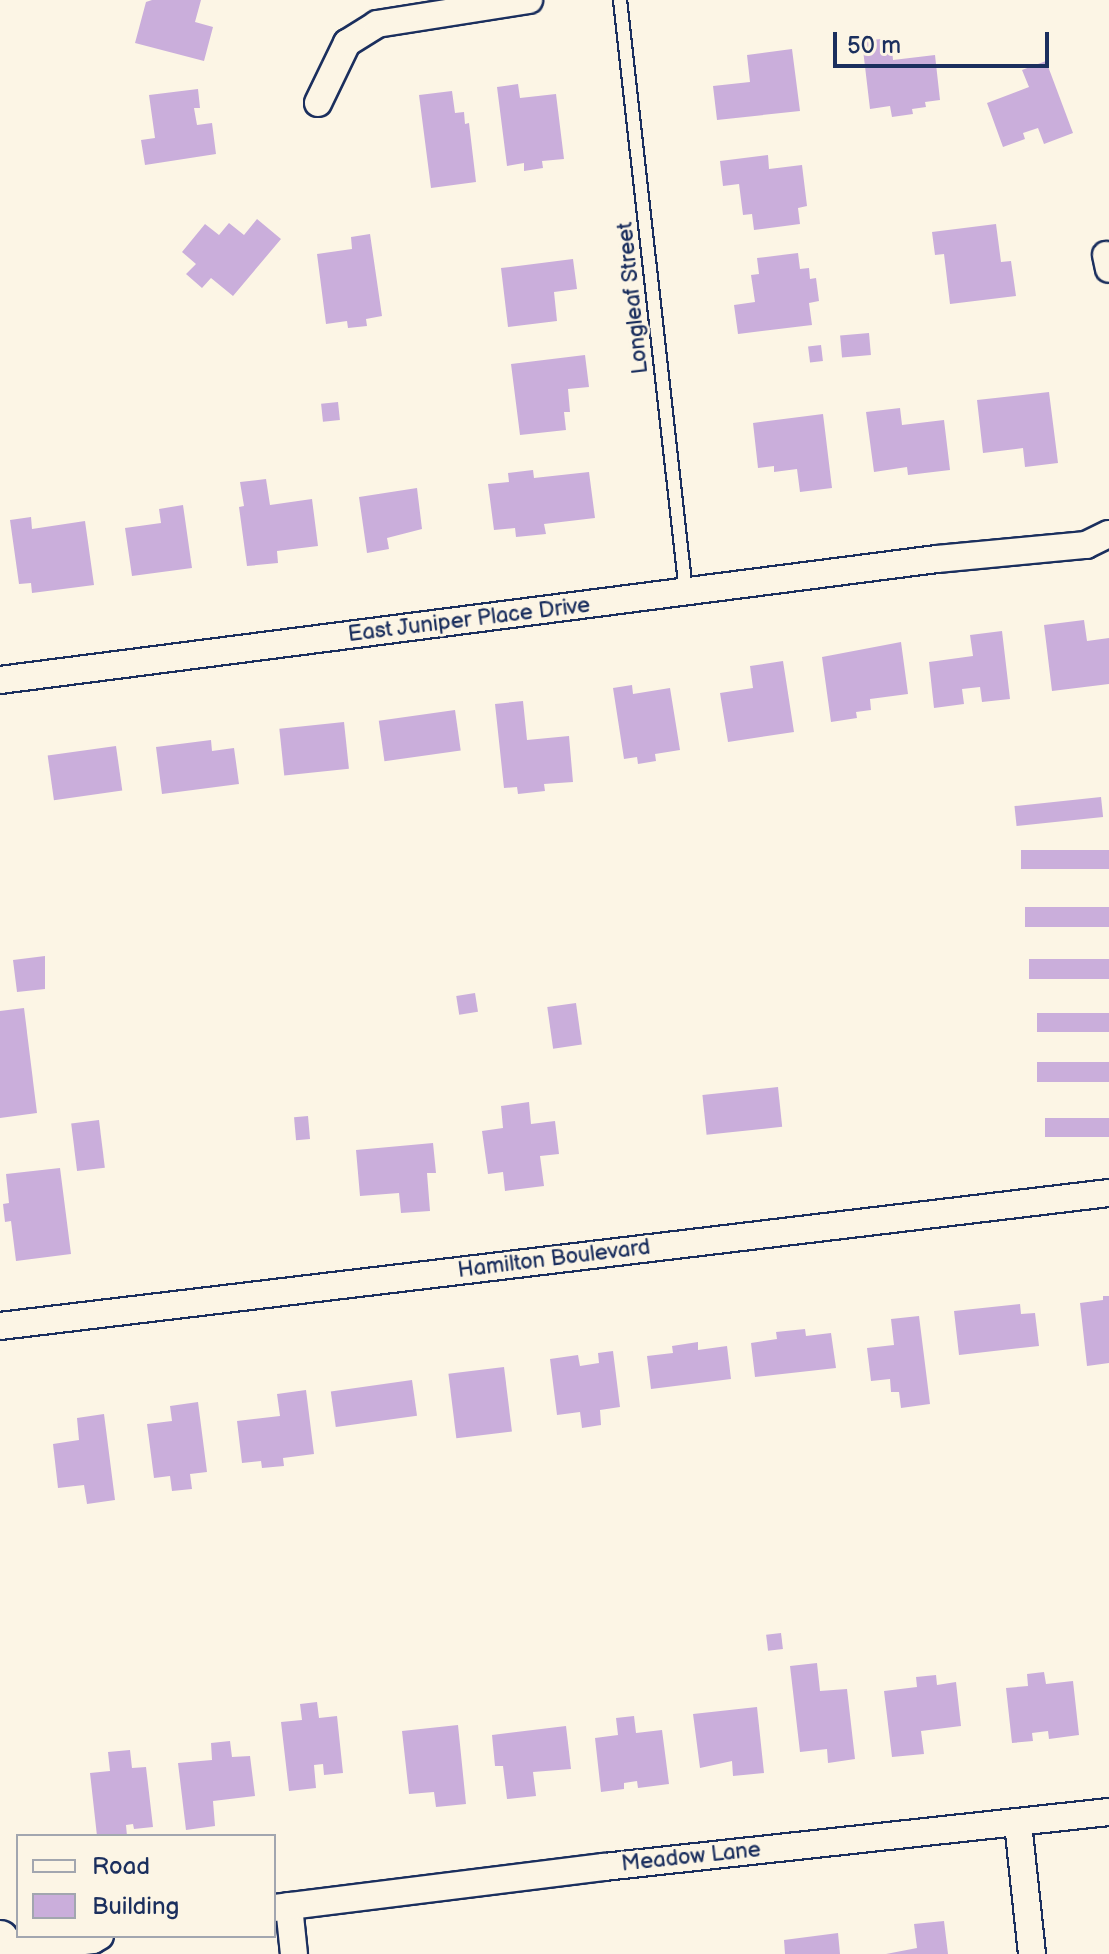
<!DOCTYPE html>
<html>
<head>
<meta charset="utf-8">
<style>
  body { margin:0 }
  #map { position:relative; width:1109px; height:1954px; overflow:hidden; background:#fcf5e5; font-family:"Balsamiq Sans",sans-serif }
  div>[style] { position:absolute }
  .building>* { inset:0; background:#caaedb; transform-origin:0 0 }
  .roads { filter:drop-shadow(2px 0 #1b2f5e) drop-shadow(-2px 0 #1b2f5e) drop-shadow(0 2px #1b2f5e) drop-shadow(0 -2px #1b2f5e) }
  .lane>* { height:12px; margin:-6px; padding:0 6px; transform-origin:6px; border-radius:6px; background:#fcf5e5 }
  .street>* { height:26px; margin:-13px; padding:0 13px; transform-origin:13px; border-radius:13px; background:#fcf5e5 }
  .secondary>* { height:36px; margin:-18px; padding:0 18px; transform-origin:18px; border-radius:18px; background:#fcf5e5 }
  span { translate:-50% -50%; white-space:nowrap; text-align:center; line-height:1.15; -webkit-text-stroke:6px #fcf5e5; paint-order:stroke }
  .street-label { font-size:22px; color:#1b2f5e }
  .legend { position:absolute; left:16px; top:1834px; width:260px; height:104px; box-sizing:border-box; background:#fcf5e5; border:2px solid #a2a6af; margin:0; padding:10px 14px; list-style:none; font-size:24px; color:#1b2f5e }
  .legend li { display:flex; align-items:center; gap:16px; height:40px }
  .legend b { width:40px; border:2px solid #a2a6af }
  .scale { position:absolute; left:833px; top:32px; width:216px; height:36px; box-sizing:border-box; border:4px solid #1b2f5e; border-top:0; padding-left:10px; font-size:24px; line-height:28px; white-space:nowrap; color:#1b2f5e; -webkit-text-stroke:6px #fcf5e5; paint-order:stroke }
</style>
</head>
<body>
<div id="map">
  <div class="building">
    <div style="clip-path:polygon(152px 0,201px 0,195px 22px,213px 27px,204px 61px,135px 43px,146px 2px)"></div>
    <div style="clip-path:polygon(891px 38px,893px 60px,935px 55px,940px 100px,925px 102px,926px 107px,912px 109px,913px 114px,892px 117px,890px 106px,870px 109px,862px 41px)"></div>
    <div style="clip-path:polygon(792px 49px,800px 111px,717px 120px,713px 86px,750px 82px,747px 55px)"></div>
    <div style="clip-path:polygon(1046px 61px,1073px 133px,1044px 144px,1038px 128px,1023px 133px,1025px 139px,1003px 147px,987px 103px,1029px 87px,1022px 70px)"></div>
    <div style="clip-path:polygon(518px 84px,520px 98px,556px 94px,564px 159px,542px 161px,543px 168px,524px 171px,524px 163px,507px 166px,497px 87px)"></div>
    <div style="clip-path:polygon(198px 89px,200px 108px,194px 108px,197px 125px,212px 123px,216px 154px,145px 165px,141px 140px,155px 138px,149px 95px)"></div>
    <div style="clip-path:polygon(452px 91px,455px 113px,464px 112px,465px 124px,469px 123px,476px 182px,431px 188px,419px 95px)"></div>
    <div style="clip-path:polygon(768px 155px,769px 169px,802px 165px,807px 206px,798px 208px,800px 224px,754px 230px,752px 214px,743px 215px,739px 184px,723px 186px,720px 161px)"></div>
    <div style="clip-path:polygon(257px 219px,281px 239px,233px 296px,211px 278px,202px 288px,186px 274px,196px 264px,182px 252px,205px 224px,219px 235px,229px 223px,244px 235px)"></div>
    <div style="clip-path:polygon(996px 224px,1001px 262px,1011px 261px,1016px 296px,950px 304px,944px 254px,935px 255px,932px 232px)"></div>
    <div style="clip-path:polygon(370px 234px,382px 316px,366px 319px,367px 326px,348px 328px,347px 321px,326px 324px,317px 254px,352px 249px,351px 237px)"></div>
    <div style="clip-path:polygon(798px 253px,800px 269px,809px 268px,810px 279px,816px 278px,819px 301px,809px 303px,812px 325px,738px 334px,734px 305px,755px 302px,751px 275px,759px 274px,757px 258px)"></div>
    <div style="clip-path:polygon(573px 259px,577px 289px,554px 292px,557px 321px,508px 327px,501px 268px)"></div>
    <div style="left:869px;top:333px;width:22px;height:29px;rotate:85deg"></div>
    <div style="left:821px;top:345px;width:16px;height:13px;rotate:83deg"></div>
    <div style="clip-path:polygon(585px 355px,589px 387px,568px 389px,570px 412px,564px 412px,566px 430px,520px 435px,511px 364px)"></div>
    <div style="clip-path:polygon(1049px 392px,1058px 463px,1025px 467px,1023px 448px,983px 453px,977px 400px)"></div>
    <div style="left:338px;top:402px;width:18px;height:17px;rotate:84deg"></div>
    <div style="clip-path:polygon(900px 408px,902px 425px,944px 420px,950px 470px,908px 475px,907px 467px,874px 472px,866px 412px)"></div>
    <div style="clip-path:polygon(823px 414px,832px 488px,800px 492px,797px 469px,774px 472px,774px 466px,758px 468px,753px 423px)"></div>
    <div style="clip-path:polygon(533px 470px,534px 478px,589px 472px,595px 518px,544px 524px,546px 534px,516px 537px,515px 528px,494px 530px,488px 484px,509px 482px,508px 473px)"></div>
    <div style="clip-path:polygon(266px 479px,270px 505px,312px 499px,318px 546px,277px 551px,278px 563px,247px 566px,239px 507px,244px 506px,240px 482px)"></div>
    <div style="clip-path:polygon(417px 488px,422px 529px,387px 538px,389px 549px,367px 553px,359px 497px)"></div>
    <div style="clip-path:polygon(183px 505px,192px 568px,132px 576px,125px 528px,161px 523px,159px 509px)"></div>
    <div style="clip-path:polygon(31px 517px,32px 529px,85px 521px,94px 585px,32px 593px,31px 583px,19px 584px,10px 520px)"></div>
    <div style="clip-path:polygon(1084px 620px,1087px 641px,1109px 638px,1109px 684px,1052px 691px,1044px 625px)"></div>
    <div style="clip-path:polygon(1002px 631px,1010px 699px,982px 702px,980px 687px,962px 689px,964px 704px,934px 708px,929px 662px,973px 656px,970px 635px)"></div>
    <div style="clip-path:polygon(901px 642px,908px 694px,870px 699px,871px 710px,856px 712px,857px 718px,831px 722px,822px 657px)"></div>
    <div style="clip-path:polygon(783px 661px,794px 732px,728px 742px,720px 693px,753px 688px,750px 666px)"></div>
    <div style="clip-path:polygon(632px 685px,633px 694px,670px 688px,680px 750px,655px 754px,656px 761px,638px 764px,637px 757px,624px 759px,613px 688px)"></div>
    <div style="clip-path:polygon(523px 701px,527px 740px,569px 736px,573px 782px,544px 784px,545px 791px,518px 794px,517px 787px,504px 788px,495px 704px)"></div>
    <div style="left:455px;top:710px;width:41px;height:77px;rotate:82deg"></div>
    <div style="left:344px;top:722px;width:47px;height:65px;rotate:84deg"></div>
    <div style="clip-path:polygon(211px 740px,212px 751px,234px 748px,239px 784px,162px 794px,156px 747px)"></div>
    <div style="left:116px;top:746px;width:45px;height:69px;rotate:82deg"></div>
    <div style="left:1101px;top:797px;width:20px;height:87px;rotate:84deg"></div>
    <div style="left:1109px;top:850px;width:19px;height:88px;rotate:90deg"></div>
    <div style="left:1109px;top:907px;width:20px;height:84px;rotate:90deg"></div>
    <div style="clip-path:polygon(45px 956px,45px 989px,17px 992px,13px 960px)"></div>
    <div style="left:1109px;top:959px;width:20px;height:80px;rotate:90deg"></div>
    <div style="left:475px;top:993px;width:19px;height:19px;rotate:81deg"></div>
    <div style="left:576px;top:1003px;width:42px;height:29px;rotate:82deg"></div>
    <div style="clip-path:polygon(24px 1008px,37px 1113px,0 1118px,0 1011px)"></div>
    <div style="left:1109px;top:1013px;width:19px;height:72px;rotate:90deg"></div>
    <div style="left:1109px;top:1062px;width:20px;height:72px;rotate:90deg"></div>
    <div style="left:778px;top:1087px;width:40px;height:76px;rotate:84deg"></div>
    <div style="clip-path:polygon(529px 1102px,531px 1124px,555px 1121px,559px 1154px,540px 1156px,544px 1186px,505px 1191px,503px 1172px,488px 1174px,482px 1131px,503px 1128px,501px 1106px)"></div>
    <div style="left:308px;top:1116px;width:23px;height:14px;rotate:85deg"></div>
    <div style="left:1109px;top:1118px;width:19px;height:64px;rotate:90deg"></div>
    <div style="left:99px;top:1120px;width:48px;height:28px;rotate:83deg"></div>
    <div style="clip-path:polygon(433px 1143px,436px 1173px,427px 1173px,430px 1211px,401px 1213px,399px 1193px,360px 1196px,356px 1150px)"></div>
    <div style="clip-path:polygon(60px 1168px,71px 1254px,16px 1261px,11px 1221px,5px 1222px,3px 1204px,9px 1203px,6px 1174px)"></div>
    <div style="clip-path:polygon(1103px 1296px,1109px 1296px,1109px 1363px,1087px 1366px,1080px 1303px,1103px 1300px)"></div>
    <div style="clip-path:polygon(1020px 1304px,1021px 1314px,1035px 1313px,1039px 1346px,959px 1355px,954px 1311px)"></div>
    <div style="clip-path:polygon(919px 1316px,930px 1404px,901px 1408px,899px 1392px,891px 1392px,890px 1379px,871px 1381px,867px 1348px,894px 1345px,891px 1319px)"></div>
    <div style="clip-path:polygon(805px 1329px,806px 1336px,831px 1333px,836px 1368px,755px 1377px,751px 1343px,777px 1339px,776px 1332px)"></div>
    <div style="clip-path:polygon(698px 1342px,698px 1350px,727px 1346px,731px 1379px,651px 1389px,647px 1356px,673px 1353px,672px 1346px)"></div>
    <div style="clip-path:polygon(613px 1351px,620px 1407px,600px 1410px,601px 1425px,582px 1428px,580px 1412px,557px 1415px,550px 1359px,578px 1355px,580px 1366px,599px 1363px,598px 1353px)"></div>
    <div style="left:504px;top:1367px;width:65px;height:56px;rotate:83deg"></div>
    <div style="left:412px;top:1380px;width:36px;height:82px;rotate:82deg"></div>
    <div style="clip-path:polygon(306px 1390px,314px 1454px,283px 1458px,284px 1466px,262px 1468px,261px 1461px,242px 1463px,237px 1421px,280px 1416px,277px 1394px)"></div>
    <div style="clip-path:polygon(198px 1402px,207px 1472px,190px 1474px,192px 1489px,172px 1491px,170px 1476px,154px 1478px,147px 1424px,172px 1421px,170px 1406px)"></div>
    <div style="clip-path:polygon(104px 1414px,115px 1500px,87px 1504px,84px 1485px,58px 1488px,53px 1444px,79px 1440px,77px 1418px)"></div>
    <div style="left:781px;top:1633px;width:16px;height:15px;rotate:83deg"></div>
    <div style="clip-path:polygon(817px 1663px,820px 1691px,847px 1689px,855px 1759px,828px 1763px,827px 1749px,800px 1752px,790px 1666px)"></div>
    <div style="clip-path:polygon(1044px 1672px,1046px 1684px,1073px 1681px,1079px 1735px,1049px 1739px,1048px 1731px,1032px 1733px,1033px 1741px,1012px 1743px,1006px 1688px,1028px 1686px,1027px 1674px)"></div>
    <div style="clip-path:polygon(936px 1675px,937px 1685px,956px 1682px,961px 1726px,921px 1731px,924px 1754px,892px 1757px,884px 1691px,917px 1687px,916px 1677px)"></div>
    <div style="clip-path:polygon(317px 1702px,319px 1718px,337px 1716px,343px 1773px,324px 1775px,323px 1764px,314px 1765px,316px 1788px,289px 1791px,281px 1722px,302px 1720px,300px 1704px)"></div>
    <div style="clip-path:polygon(757px 1707px,764px 1773px,733px 1776px,732px 1761px,700px 1768px,693px 1714px)"></div>
    <div style="clip-path:polygon(634px 1716px,636px 1733px,662px 1730px,669px 1784px,638px 1788px,637px 1781px,624px 1783px,624px 1789px,601px 1792px,595px 1738px,618px 1735px,616px 1718px)"></div>
    <div style="clip-path:polygon(458px 1725px,466px 1804px,436px 1807px,434px 1792px,409px 1794px,402px 1731px)"></div>
    <div style="clip-path:polygon(566px 1726px,571px 1769px,533px 1772px,536px 1796px,507px 1799px,503px 1766px,495px 1766px,492px 1735px)"></div>
    <div style="clip-path:polygon(230px 1741px,232px 1757px,250px 1756px,255px 1796px,213px 1801px,215px 1826px,186px 1830px,178px 1763px,212px 1760px,211px 1743px)"></div>
    <div style="clip-path:polygon(130px 1750px,132px 1768px,146px 1767px,153px 1827px,134px 1829px,133px 1824px,126px 1825px,127px 1836px,97px 1836px,90px 1773px,110px 1771px,108px 1752px)"></div>
    <div style="clip-path:polygon(944px 1921px,948px 1954px,886px 1954px,917px 1948px,914px 1924px)"></div>
    <div style="clip-path:polygon(838px 1933px,840px 1954px,785px 1954px,784px 1940px)"></div>
  </div>
  <div class="roads">
    <div class="lane">
      <div style="left:620px;top:0;width:596px;rotate:83.64deg"></div>
    </div>
    <div class="street">
      <div style="left:318px;top:103px;width:67px;rotate:-64.2deg"></div>
      <div style="left:347px;top:43px;width:36px;rotate:-32deg"></div>
      <div style="left:377px;top:24px;width:154px;rotate:-9deg"></div>
      <div style="left:1106px;top:255px;width:14px;rotate:78deg"></div>
      <div style="left:0;top:680px;width:945px;rotate:-7.36deg"></div>
      <div style="left:937px;top:559px;width:150px;rotate:-5.4deg"></div>
      <div style="left:1086px;top:545px;width:25px;rotate:-26deg"></div>
      <div style="left:0;top:1326px;width:1117px;rotate:-6.84deg"></div>
      <div style="left:1018px;top:1823px;width:132px;rotate:83.9deg"></div>
      <div style="left:289px;top:1906px;width:48px;rotate:84.1deg"></div>
      <div style="left:274px;top:1908px;width:333px;rotate:-7.1deg"></div>
      <div style="left:604px;top:1867px;width:508px;rotate:-6.22deg"></div>
      <div style="left:0;top:1937px;width:26px;rotate:25deg"></div>
      <div style="left:24px;top:1948px;width:69px;rotate:-6.6deg"></div>
      <div style="left:93px;top:1940px;width:8px;rotate:-30deg"></div>
    </div>
    <div class="secondary">
      <div style="left:0;top:1939px;width:15px;rotate:82deg"></div>
    </div>
  </div>
  <div class="street-label">
    <span style="left:633px;top:298px;rotate:-96deg">Longleaf Street</span>
    <span style="left:469px;top:620px;rotate:-7deg">East Juniper Place Drive</span>
    <span style="left:554px;top:1259px;rotate:-7deg">Hamilton Boulevard</span>
    <span style="left:691px;top:1857px;rotate:-6deg">Meadow Lane</span>
  </div>
  <ul class="legend">
  <li><b style="height:10px;background:#fcf5e5"></b>Road</li>
  <li><b style="height:22px;background:#caaedb"></b>Building</li>
  </ul>
  <div class="scale">50 m</div>
</div>
</body>
</html>
